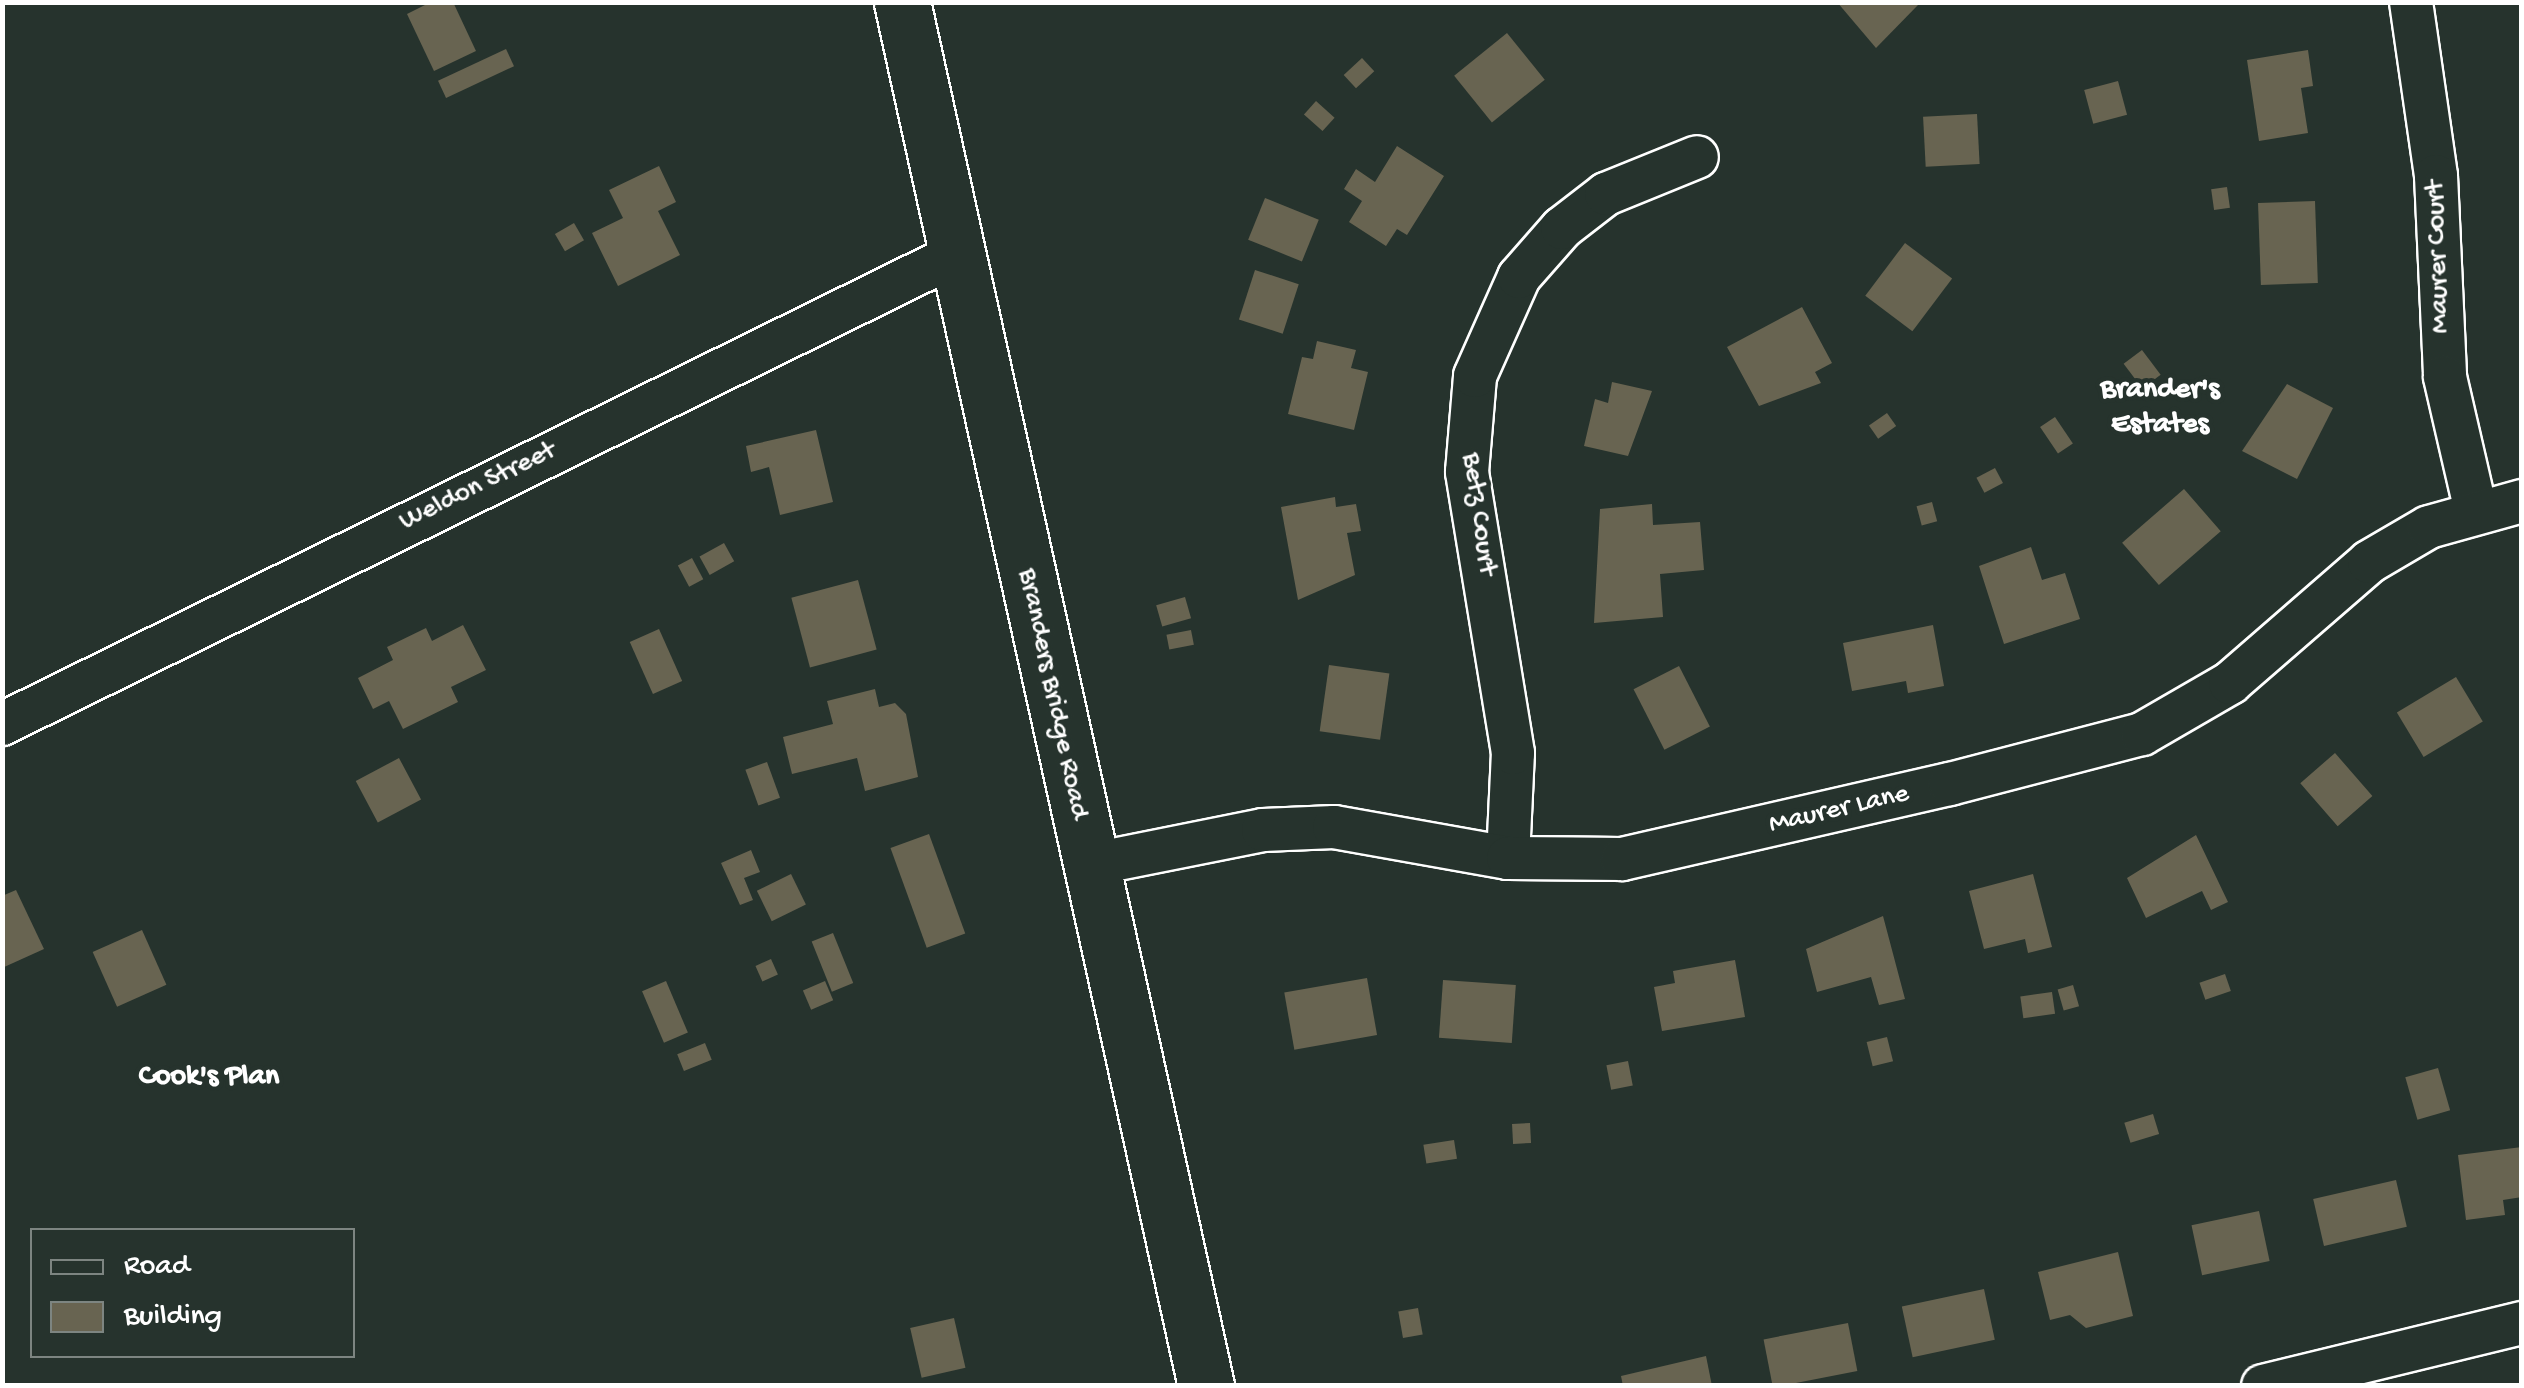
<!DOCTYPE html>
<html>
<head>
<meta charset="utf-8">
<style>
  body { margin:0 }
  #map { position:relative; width:2524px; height:1388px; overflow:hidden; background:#26332d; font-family:"Gochi Hand",sans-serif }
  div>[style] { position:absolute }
  .building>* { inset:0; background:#686451; transform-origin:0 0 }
  .roads { filter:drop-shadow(2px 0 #fff) drop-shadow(-2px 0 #fff) drop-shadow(0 2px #fff) drop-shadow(0 -2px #fff) }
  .street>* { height:42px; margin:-21px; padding:0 21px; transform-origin:21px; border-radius:21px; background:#26332d }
  .secondary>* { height:55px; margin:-27.5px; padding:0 27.5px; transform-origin:27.5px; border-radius:27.5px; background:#26332d }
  span { translate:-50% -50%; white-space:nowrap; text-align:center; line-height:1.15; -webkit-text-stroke:9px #26332d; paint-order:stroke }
  .street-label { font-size:28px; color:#fff }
  .neighbourhood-label { font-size:30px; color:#fff; font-weight:700 }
  .frame { position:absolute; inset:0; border:5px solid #fff; pointer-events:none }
  .legend { position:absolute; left:30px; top:1228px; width:325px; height:130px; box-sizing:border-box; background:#26332d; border:2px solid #7d8581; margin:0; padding:12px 18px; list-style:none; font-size:30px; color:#fff }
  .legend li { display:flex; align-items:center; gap:20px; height:50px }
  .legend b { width:50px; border:2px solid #7d8581 }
</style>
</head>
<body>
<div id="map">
  <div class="building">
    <div style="clip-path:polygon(431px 2px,453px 2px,476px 51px,434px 71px,407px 14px)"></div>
    <div style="clip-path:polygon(1837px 2px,1915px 2px,1918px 5px,1876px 48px)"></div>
    <div style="left:1507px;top:33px;width:60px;height:68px;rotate:51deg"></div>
    <div style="left:506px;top:49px;width:19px;height:75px;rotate:65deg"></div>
    <div style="clip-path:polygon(2308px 50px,2313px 86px,2301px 88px,2308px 133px,2259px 141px,2247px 60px)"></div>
    <div style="left:1362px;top:58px;width:18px;height:25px;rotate:47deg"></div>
    <div style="left:2118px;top:81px;width:35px;height:35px;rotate:75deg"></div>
    <div style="left:1316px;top:101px;width:25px;height:18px;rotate:42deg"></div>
    <div style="left:1977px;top:114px;width:50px;height:54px;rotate:87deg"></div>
    <div style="clip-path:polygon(1397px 146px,1444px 176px,1407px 235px,1397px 229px,1386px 246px,1349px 222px,1362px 201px,1344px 189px,1356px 169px,1375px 182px)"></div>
    <div style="clip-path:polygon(659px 166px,676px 202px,658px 211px,680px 255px,618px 286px,592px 233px,623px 218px,609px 190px)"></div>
    <div style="left:2227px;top:187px;width:21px;height:16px;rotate:82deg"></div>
    <div style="left:1265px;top:198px;width:58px;height:45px;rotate:22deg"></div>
    <div style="left:2315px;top:201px;width:82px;height:57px;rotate:88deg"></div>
    <div style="left:574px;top:223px;width:20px;height:22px;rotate:60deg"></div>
    <div style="left:1905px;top:243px;width:59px;height:66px;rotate:37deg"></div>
    <div style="left:1255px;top:270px;width:46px;height:52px;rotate:18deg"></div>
    <div style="clip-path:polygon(1802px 307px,1832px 363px,1815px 372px,1821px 383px,1759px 406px,1727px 347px)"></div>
    <div style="clip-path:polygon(1317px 341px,1356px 350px,1351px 368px,1368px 372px,1354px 430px,1288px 414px,1302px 357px,1313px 359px)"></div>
    <div style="left:2142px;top:350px;width:31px;height:23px;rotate:53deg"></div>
    <div style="clip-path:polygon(1612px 382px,1652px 391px,1628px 456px,1584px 446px,1595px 399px,1608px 403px)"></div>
    <div style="clip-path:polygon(2287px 384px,2333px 408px,2297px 479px,2242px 451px)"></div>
    <div style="left:1887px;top:413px;width:16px;height:22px;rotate:55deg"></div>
    <div style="left:2055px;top:417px;width:32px;height:18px;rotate:56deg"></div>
    <div style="clip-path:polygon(816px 430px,833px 502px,780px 515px,769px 467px,751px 472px,746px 446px)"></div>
    <div style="left:1995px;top:468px;width:17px;height:21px;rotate:62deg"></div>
    <div style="left:2184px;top:489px;width:56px;height:82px;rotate:49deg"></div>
    <div style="clip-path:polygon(1335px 497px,1336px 507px,1356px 504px,1361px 531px,1347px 533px,1355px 575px,1298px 600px,1281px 507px)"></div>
    <div style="left:1932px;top:502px;width:20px;height:16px;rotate:75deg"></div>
    <div style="clip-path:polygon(1652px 504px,1653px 525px,1700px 522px,1704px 570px,1660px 574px,1663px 617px,1594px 623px,1600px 509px)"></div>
    <div style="left:724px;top:543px;width:21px;height:28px;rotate:61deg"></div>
    <div style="clip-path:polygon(2031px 547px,2042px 580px,2065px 573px,2080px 619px,2004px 644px,1979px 566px)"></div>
    <div style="left:692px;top:558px;width:24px;height:16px;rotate:62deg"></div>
    <div style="left:858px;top:580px;width:72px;height:69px;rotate:75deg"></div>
    <div style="left:1185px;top:597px;width:22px;height:30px;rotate:74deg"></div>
    <div style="clip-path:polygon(463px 625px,486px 670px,451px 687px,458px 702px,403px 729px,389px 701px,373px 709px,358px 678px,393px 660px,387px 647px,426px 628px,432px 641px)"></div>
    <div style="clip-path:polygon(1933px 625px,1944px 686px,1908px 693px,1906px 681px,1852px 691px,1843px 643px)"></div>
    <div style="left:659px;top:629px;width:57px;height:32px;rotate:66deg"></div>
    <div style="left:1191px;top:630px;width:15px;height:25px;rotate:79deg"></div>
    <div style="left:1329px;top:665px;width:61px;height:67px;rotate:8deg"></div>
    <div style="left:1679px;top:666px;width:68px;height:51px;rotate:63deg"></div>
    <div style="left:2456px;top:677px;width:52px;height:69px;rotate:59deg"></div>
    <div style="clip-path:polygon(875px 689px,879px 707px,895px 703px,906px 714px,918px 777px,865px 791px,857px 758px,792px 774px,783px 737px,833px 724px,827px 701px)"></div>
    <div style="left:2335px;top:753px;width:57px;height:46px;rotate:49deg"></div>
    <div style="left:399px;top:758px;width:47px;height:49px;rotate:62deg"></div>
    <div style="left:767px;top:762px;width:38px;height:23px;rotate:70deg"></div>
    <div style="left:929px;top:834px;width:106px;height:41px;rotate:70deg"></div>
    <div style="clip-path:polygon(2196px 835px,2228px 902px,2211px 910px,2202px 891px,2146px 918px,2127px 878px)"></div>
    <div style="clip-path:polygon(751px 850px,760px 872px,744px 878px,753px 900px,740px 905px,721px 863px)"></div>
    <div style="left:791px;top:874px;width:34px;height:38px;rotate:64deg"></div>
    <div style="clip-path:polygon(2033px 874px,2052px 947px,2028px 953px,2025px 939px,1984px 949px,1969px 891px)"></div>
    <div style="clip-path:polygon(16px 890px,44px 949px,2px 968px,2px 896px)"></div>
    <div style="clip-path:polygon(1883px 916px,1905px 999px,1879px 1005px,1871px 977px,1817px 992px,1806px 949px)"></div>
    <div style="left:142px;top:930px;width:60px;height:54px;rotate:66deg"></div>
    <div style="left:833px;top:933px;width:54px;height:23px;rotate:68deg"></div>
    <div style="left:771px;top:959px;width:17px;height:17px;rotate:66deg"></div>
    <div style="clip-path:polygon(1735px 960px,1745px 1017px,1662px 1031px,1654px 987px,1675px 983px,1673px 971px)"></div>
    <div style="left:2225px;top:974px;width:18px;height:27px;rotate:71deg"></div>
    <div style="left:1367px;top:978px;width:58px;height:84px;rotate:80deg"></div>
    <div style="left:1443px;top:980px;width:73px;height:58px;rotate:4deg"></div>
    <div style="left:666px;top:981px;width:56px;height:26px;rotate:67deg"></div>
    <div style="left:825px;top:981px;width:21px;height:24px;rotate:67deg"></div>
    <div style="left:2073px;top:985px;width:22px;height:16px;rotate:74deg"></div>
    <div style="left:2052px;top:992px;width:22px;height:32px;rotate:82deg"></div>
    <div style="left:1887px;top:1037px;width:25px;height:21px;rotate:76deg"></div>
    <div style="left:705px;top:1043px;width:18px;height:30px;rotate:68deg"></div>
    <div style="left:1628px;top:1061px;width:25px;height:22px;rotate:79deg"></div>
    <div style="left:2438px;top:1068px;width:44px;height:34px;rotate:74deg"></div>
    <div style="left:2153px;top:1114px;width:21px;height:30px;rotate:73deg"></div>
    <div style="left:1530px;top:1123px;width:20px;height:18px;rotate:87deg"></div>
    <div style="left:1454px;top:1140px;width:19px;height:31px;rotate:81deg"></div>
    <div style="clip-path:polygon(2522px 1147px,2522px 1197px,2503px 1200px,2505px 1215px,2466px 1220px,2458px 1155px)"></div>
    <div style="left:2396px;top:1180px;width:48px;height:85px;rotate:77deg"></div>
    <div style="left:2259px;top:1211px;width:51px;height:69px;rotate:78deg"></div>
    <div style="clip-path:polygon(2118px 1252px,2133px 1316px,2086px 1328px,2070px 1315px,2050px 1320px,2038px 1272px)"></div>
    <div style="left:1984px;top:1289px;width:52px;height:84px;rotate:78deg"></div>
    <div style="left:1418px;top:1308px;width:27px;height:20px;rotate:80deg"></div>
    <div style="left:954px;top:1318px;width:51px;height:45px;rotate:77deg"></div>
    <div style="left:1848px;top:1323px;width:49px;height:86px;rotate:79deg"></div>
    <div style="clip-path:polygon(1706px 1356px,1712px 1386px,1623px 1386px,1621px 1376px)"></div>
  </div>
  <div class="roads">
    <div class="street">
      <div style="left:2411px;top:2px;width:176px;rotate:81.8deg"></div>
      <div style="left:2436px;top:176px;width:201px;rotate:87.4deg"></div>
      <div style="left:2445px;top:377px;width:138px;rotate:77deg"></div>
      <div style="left:2px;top:724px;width:1064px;rotate:-26.2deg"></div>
      <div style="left:1508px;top:858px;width:105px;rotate:-87.3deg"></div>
      <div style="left:1513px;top:753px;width:285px;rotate:-99.3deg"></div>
      <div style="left:1467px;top:472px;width:96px;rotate:-85.2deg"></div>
      <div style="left:1475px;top:376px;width:108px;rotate:-66deg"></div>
      <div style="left:1519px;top:277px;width:65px;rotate:-48.7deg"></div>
      <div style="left:1562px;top:228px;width:56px;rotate:-37.7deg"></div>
      <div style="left:1606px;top:194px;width:98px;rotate:-22.1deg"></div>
      <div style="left:1088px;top:865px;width:178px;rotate:-11.3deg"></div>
      <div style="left:1263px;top:830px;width:71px;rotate:-2.4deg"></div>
      <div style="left:1334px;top:827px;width:177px;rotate:10.1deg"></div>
      <div style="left:1508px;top:858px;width:114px;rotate:0.5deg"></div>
      <div style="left:1622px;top:859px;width:336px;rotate:-12.9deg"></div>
      <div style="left:1950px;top:784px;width:198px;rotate:-14.6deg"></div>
      <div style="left:2142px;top:734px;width:102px;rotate:-30.1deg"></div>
      <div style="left:2230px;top:683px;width:184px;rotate:-41deg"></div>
      <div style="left:2369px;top:562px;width:69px;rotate:-30.3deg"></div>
      <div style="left:2429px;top:527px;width:97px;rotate:-15.6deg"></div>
      <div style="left:2263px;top:1386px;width:267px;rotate:-13.7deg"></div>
    </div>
    <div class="secondary">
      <div style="left:902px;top:2px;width:1417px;rotate:77.61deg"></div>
    </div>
  </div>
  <div class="street-label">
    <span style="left:2439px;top:257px;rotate:-92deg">Maurer Court</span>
    <span style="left:478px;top:487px;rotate:-26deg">Weldon Street</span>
    <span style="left:1478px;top:514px;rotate:82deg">Betz Court</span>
    <span style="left:1052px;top:694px;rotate:78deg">Branders Bridge Road</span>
    <span style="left:1839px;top:810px;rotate:-13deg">Maurer Lane</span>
  </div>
  <div class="neighbourhood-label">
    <span style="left:2160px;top:408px">Brander's<br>Estates</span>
    <span style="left:209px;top:1078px">Cook's Plan</span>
  </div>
  <div class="frame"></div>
  <ul class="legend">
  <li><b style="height:12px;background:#26332d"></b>Road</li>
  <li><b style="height:28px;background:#686451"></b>Building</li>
  </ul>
</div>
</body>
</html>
